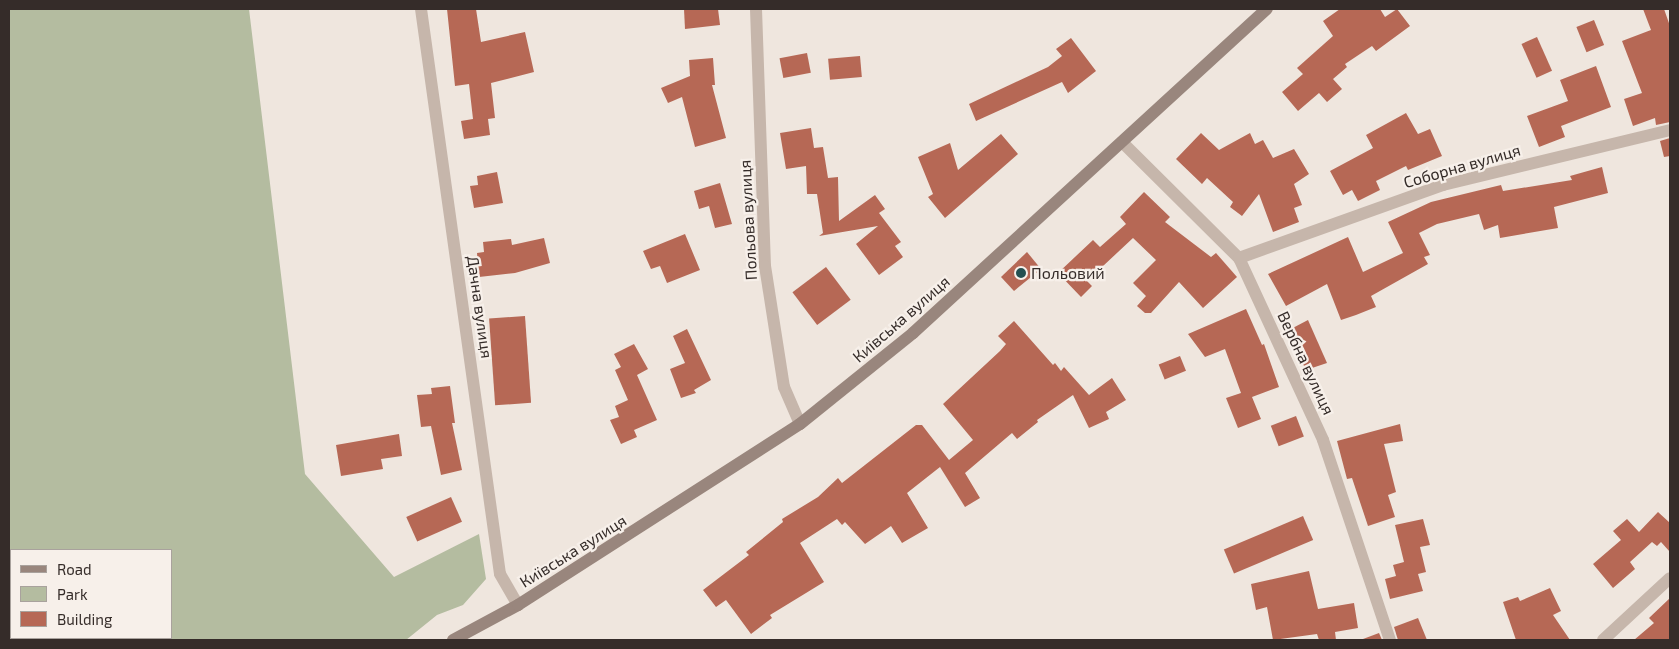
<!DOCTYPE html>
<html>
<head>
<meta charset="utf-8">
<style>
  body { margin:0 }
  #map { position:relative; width:1679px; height:649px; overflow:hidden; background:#efe6de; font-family:"Exo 2",sans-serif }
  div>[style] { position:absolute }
  .green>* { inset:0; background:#b4bca0 }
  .building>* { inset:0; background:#b66855; transform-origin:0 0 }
  .street>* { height:12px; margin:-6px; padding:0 6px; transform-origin:6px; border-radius:6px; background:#c6b6ab }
  .secondary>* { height:12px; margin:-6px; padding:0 6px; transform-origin:6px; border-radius:6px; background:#99867d }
  .dots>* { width:14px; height:14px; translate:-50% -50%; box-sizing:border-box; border:2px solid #f7f0ea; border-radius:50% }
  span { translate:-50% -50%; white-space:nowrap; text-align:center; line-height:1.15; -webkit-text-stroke:4.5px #f7f0ea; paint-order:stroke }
  .street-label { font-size:16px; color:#352c29 }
  .poi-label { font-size:16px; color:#352c29 }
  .left { translate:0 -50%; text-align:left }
  .frame { position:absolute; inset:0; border:10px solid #352c29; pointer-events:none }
  .legend { position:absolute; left:10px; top:549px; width:162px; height:90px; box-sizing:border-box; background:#f7f0ea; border:1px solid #a9a29d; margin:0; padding:6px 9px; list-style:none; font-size:15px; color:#352c29 }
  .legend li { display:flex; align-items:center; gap:10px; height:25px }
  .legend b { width:25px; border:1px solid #a9a29d }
</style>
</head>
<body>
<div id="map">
  <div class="green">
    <div style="clip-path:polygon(evenodd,9px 9px,249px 9px,305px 474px,394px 577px,479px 534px,486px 579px,463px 605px,437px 615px,406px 640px,9px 640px,9px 9px,11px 550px,171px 550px,171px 638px,11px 638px,11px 550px)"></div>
  </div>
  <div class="building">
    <div style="clip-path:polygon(447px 9px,476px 9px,481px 42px,525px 32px,534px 72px,491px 83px,495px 118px,488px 119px,490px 135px,464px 139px,461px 121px,473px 119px,469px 84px,455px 86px)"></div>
    <div style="clip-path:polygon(684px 9px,718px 9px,720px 25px,685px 29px)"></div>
    <div style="clip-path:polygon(1340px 9px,1380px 9px,1385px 17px,1397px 9px,1410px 26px,1376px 51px,1372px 46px,1345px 64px,1347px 67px,1333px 79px,1342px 89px,1327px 102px,1319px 93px,1298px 111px,1282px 92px,1303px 74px,1297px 68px,1333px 36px,1323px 21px)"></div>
    <div style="clip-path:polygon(1643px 9px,1664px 9px,1670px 26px,1670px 122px,1656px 125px,1655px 118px,1633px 126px,1624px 99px,1642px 93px,1622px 41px,1651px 30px)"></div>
    <div style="left:1594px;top:20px;width:27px;height:19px;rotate:68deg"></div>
    <div style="left:1537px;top:37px;width:37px;height:17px;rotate:66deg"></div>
    <div style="clip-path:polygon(1071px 38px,1096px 71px,1068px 93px,1062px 82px,976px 121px,969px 104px,1048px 67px,1062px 56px,1056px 49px)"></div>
    <div style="left:807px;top:53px;width:20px;height:28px;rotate:79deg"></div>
    <div style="left:860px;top:56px;width:21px;height:32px;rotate:85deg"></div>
    <div style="clip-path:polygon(713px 58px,715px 85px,712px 85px,726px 138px,695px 147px,682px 97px,668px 103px,661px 88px,690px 76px,689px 60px)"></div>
    <div style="clip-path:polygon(1596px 66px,1611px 107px,1561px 126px,1565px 137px,1539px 147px,1527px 116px,1568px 101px,1560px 80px)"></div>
    <div style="clip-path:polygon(1406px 113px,1418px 134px,1430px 129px,1442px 156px,1408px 170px,1406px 166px,1376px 181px,1380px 190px,1358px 201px,1352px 190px,1343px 195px,1330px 171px,1373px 148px,1366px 135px)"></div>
    <div style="clip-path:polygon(811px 128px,814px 148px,823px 147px,828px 178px,838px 177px,839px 221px,875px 195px,885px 209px,879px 213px,901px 242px,895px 246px,903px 257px,879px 275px,856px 244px,878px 226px,819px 236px,823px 233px,817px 194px,807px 194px,806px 166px,786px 169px,780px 133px)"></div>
    <div style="clip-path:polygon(1201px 133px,1219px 150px,1250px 133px,1255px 144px,1263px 140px,1273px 158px,1294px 149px,1309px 174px,1294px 184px,1302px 205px,1294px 208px,1299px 222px,1273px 232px,1259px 194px,1242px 216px,1230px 207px,1233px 202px,1207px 178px,1202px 184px,1176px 159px)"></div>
    <div style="clip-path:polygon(1001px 134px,1018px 154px,945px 218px,928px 197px,933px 194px,918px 157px,950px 143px,958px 170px)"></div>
    <div style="clip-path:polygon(1670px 138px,1670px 156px,1664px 157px,1660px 141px)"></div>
    <div style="clip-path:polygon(1602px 167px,1608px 193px,1554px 207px,1558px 228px,1500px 238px,1498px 225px,1484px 230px,1479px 214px,1437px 224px,1419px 233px,1430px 255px,1424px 257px,1428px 264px,1371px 296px,1376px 307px,1356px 315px,1341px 320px,1327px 284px,1286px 306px,1268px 274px,1348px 237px,1363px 272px,1403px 253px,1388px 222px,1431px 202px,1501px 185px,1503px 191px,1572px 180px,1570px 176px)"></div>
    <div style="clip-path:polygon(497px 172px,503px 203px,474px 208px,470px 186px,478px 185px,477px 176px)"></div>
    <div style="clip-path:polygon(720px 183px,732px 224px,715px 228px,709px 206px,699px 209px,694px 191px)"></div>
    <div style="clip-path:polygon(1144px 192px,1170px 217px,1165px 222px,1211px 257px,1216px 253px,1237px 277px,1203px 308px,1179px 282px,1151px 313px,1145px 313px,1137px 306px,1146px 296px,1133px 283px,1156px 260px,1133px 238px,1087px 281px,1092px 286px,1081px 297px,1058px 273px,1093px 240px,1100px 247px,1126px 224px,1120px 217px)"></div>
    <div style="clip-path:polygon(685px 234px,700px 270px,667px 283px,660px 266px,651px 269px,643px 251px)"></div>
    <div style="clip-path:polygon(544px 238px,550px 263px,515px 273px,479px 277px,477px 253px,484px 252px,483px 242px,511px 239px,512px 245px)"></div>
    <div style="clip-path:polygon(1027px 252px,1041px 269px,1014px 291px,1001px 277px)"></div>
    <div style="left:826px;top:267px;width:41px;height:42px;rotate:53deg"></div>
    <div style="clip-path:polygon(1246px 309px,1262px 345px,1264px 344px,1279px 387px,1252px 397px,1261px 419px,1238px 428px,1226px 398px,1241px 393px,1225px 349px,1205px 357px,1188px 334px)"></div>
    <div style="left:525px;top:316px;width:87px;height:36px;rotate:86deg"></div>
    <div style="clip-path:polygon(1308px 320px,1327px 363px,1306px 370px,1287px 331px)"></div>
    <div style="clip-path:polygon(1014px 321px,1053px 365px,1055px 363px,1061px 371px,1064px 367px,1089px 395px,1112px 378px,1126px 400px,1106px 412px,1109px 419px,1089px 428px,1073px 395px,1037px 420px,1038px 422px,1017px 439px,1012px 433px,965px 473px,980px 498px,965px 507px,940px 467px,907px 493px,928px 528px,902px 543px,891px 526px,865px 544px,845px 522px,842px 525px,837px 519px,800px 543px,824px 582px,770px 615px,772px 618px,751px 634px,726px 600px,716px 607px,703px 590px,749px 555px,746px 552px,783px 522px,782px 519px,818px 497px,838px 478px,842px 483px,916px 425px,922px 425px,949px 460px,973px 440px,943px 404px,1000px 351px,1006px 344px,998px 336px)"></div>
    <div style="clip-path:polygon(687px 329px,711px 380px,694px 390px,696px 393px,681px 398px,670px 369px,685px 363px,673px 336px)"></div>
    <div style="clip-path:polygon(634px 344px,648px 369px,637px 375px,657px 420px,634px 430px,637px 437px,621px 444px,610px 420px,619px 417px,615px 406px,628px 400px,615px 370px,621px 367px,614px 354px)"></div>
    <div style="left:1180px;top:356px;width:16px;height:23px;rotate:68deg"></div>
    <div style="clip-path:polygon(450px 386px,455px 423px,452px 423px,462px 470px,441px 475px,431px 426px,421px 427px,417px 395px,432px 394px,431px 388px)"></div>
    <div style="left:1296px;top:416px;width:22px;height:27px;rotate:69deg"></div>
    <div style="clip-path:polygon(1400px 424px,1403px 441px,1384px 444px,1396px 492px,1388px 495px,1395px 517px,1368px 526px,1352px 478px,1347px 479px,1337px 441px)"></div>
    <div style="clip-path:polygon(399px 434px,402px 456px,381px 459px,383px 469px,341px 476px,336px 445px)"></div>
    <div style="left:451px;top:497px;width:27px;height:49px;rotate:66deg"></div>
    <div style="clip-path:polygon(1658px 512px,1670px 523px,1670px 552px,1661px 542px,1657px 546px,1652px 542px,1630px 562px,1635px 569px,1613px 588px,1593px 564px,1621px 540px,1613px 531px,1627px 519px,1639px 532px)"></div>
    <div style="left:1303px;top:516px;width:26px;height:86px;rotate:67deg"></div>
    <div style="clip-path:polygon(1423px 519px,1430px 545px,1420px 547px,1426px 572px,1418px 574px,1423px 591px,1390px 599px,1385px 579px,1396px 576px,1393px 565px,1404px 562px,1395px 525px)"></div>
    <div style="clip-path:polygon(1309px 571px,1318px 609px,1354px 603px,1358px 628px,1335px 632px,1336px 640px,1319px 640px,1317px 634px,1273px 640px,1267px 607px,1256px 610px,1251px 584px)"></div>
    <div style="clip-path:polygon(1550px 588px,1561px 611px,1553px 615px,1570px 640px,1516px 640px,1503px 602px,1518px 597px,1520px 601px)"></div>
    <div style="clip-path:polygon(1670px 598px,1670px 640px,1634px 640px,1654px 623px,1649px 618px)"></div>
    <div style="clip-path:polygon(1418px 618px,1427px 640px,1398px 640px,1394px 627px)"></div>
    <div style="clip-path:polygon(1379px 633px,1382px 640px,1363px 640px,1363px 639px)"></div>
  </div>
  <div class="street">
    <div style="left:421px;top:9px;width:570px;rotate:82.04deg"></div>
    <div style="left:500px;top:574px;width:36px;rotate:60deg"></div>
    <div style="left:756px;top:9px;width:257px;rotate:88deg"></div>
    <div style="left:765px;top:266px;width:122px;rotate:81.1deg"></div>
    <div style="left:784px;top:387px;width:40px;rotate:66.6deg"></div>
    <div style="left:1122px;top:142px;width:165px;rotate:44.8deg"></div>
    <div style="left:1239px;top:258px;width:200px;rotate:65.2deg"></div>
    <div style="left:1323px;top:440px;width:211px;rotate:71.5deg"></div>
    <div style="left:1239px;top:258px;width:217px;rotate:-19.7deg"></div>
    <div style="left:1443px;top:185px;width:234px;rotate:-13.6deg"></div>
    <div style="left:1603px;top:640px;width:91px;rotate:-42.8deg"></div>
  </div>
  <div class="secondary">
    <div style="left:453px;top:640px;width:74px;rotate:-28.3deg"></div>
    <div style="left:518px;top:605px;width:335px;rotate:-32.7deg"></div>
    <div style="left:800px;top:424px;width:145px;rotate:-38.8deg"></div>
    <div style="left:913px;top:333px;width:480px;rotate:-42.5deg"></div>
  </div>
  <div class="dots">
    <div style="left:1021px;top:273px;background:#245051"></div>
  </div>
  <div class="street-label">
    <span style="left:1462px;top:166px;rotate:-16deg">Соборна вулиця</span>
    <span style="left:748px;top:220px;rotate:-93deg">Польова вулиця</span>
    <span style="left:480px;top:307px;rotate:82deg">Дачна вулиця</span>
    <span style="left:901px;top:319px;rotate:-41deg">Київська вулиця</span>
    <span style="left:1306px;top:363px;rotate:65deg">Вербна вулиця</span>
    <span style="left:573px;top:551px;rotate:-32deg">Київська вулиця</span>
  </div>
  <div class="poi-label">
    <span class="left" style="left:1031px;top:273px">Польовий</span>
  </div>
  <div class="frame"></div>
  <ul class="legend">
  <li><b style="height:6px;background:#99867d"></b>Road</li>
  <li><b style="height:14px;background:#b4bca0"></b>Park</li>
  <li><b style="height:14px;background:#b66855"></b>Building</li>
  </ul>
</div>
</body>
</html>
